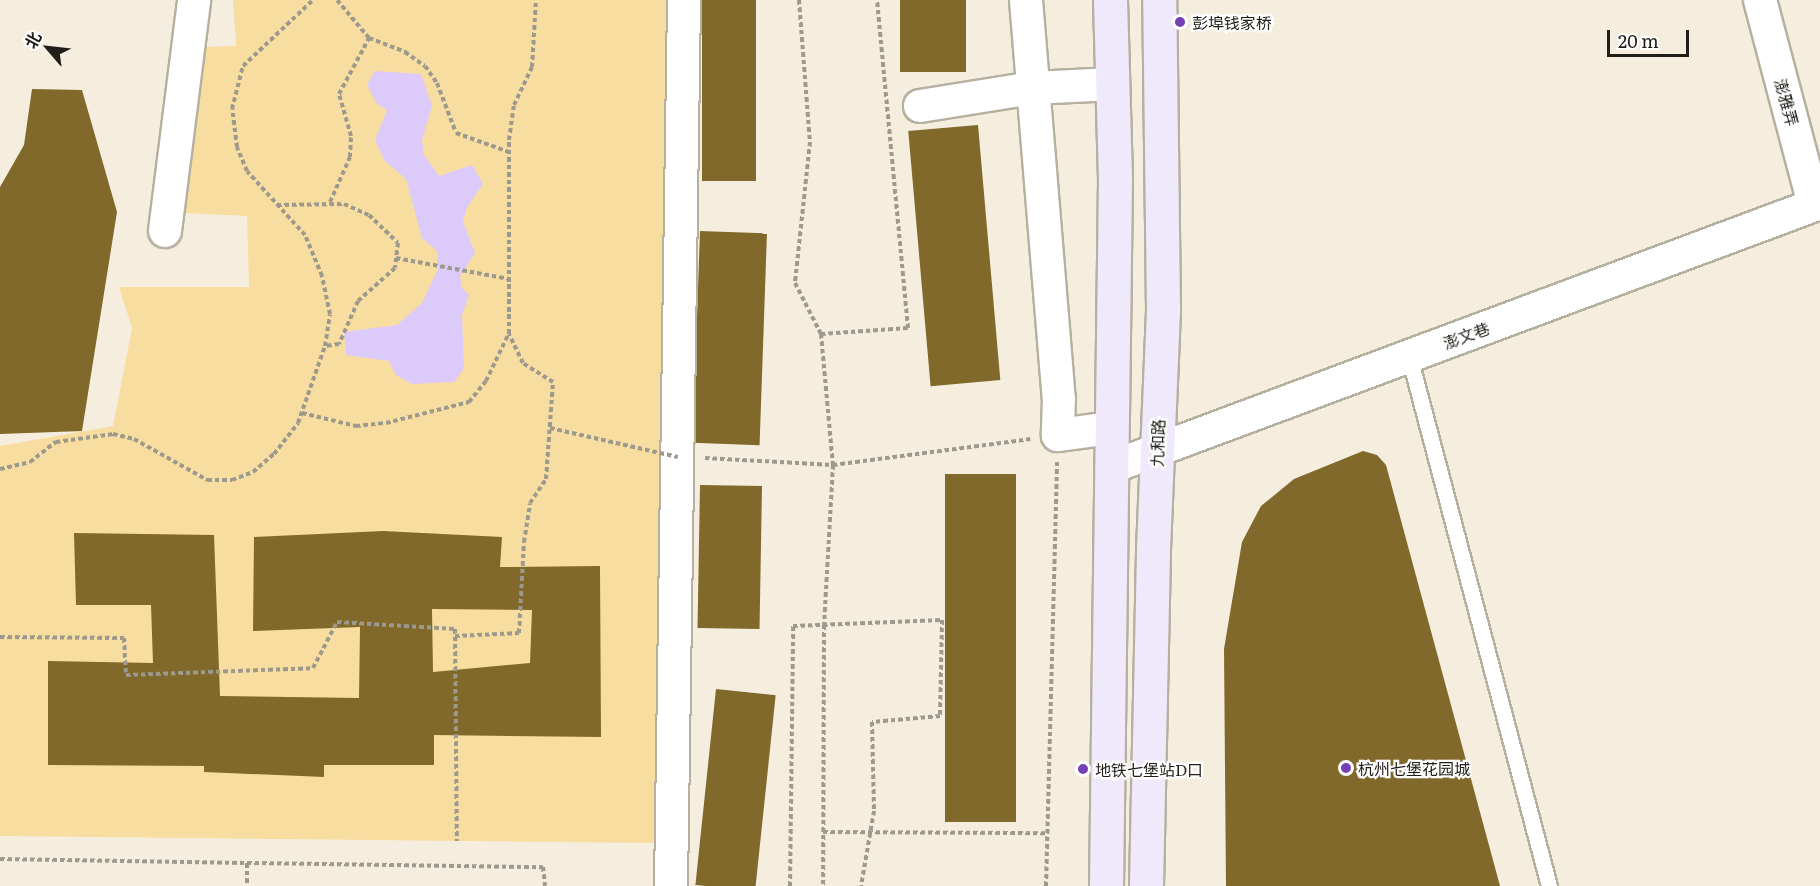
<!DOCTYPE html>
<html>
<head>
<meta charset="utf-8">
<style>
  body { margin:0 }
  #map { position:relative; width:1820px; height:886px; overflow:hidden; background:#f5eede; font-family:Literata,"Noto Sans SC",serif }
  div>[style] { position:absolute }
  .green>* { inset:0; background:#f8dda1 }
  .water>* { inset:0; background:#dccafa }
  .building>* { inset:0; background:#81682b; transform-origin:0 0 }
  .path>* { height:4px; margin-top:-2px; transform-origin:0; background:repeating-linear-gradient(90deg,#9e998d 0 4.5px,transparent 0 7.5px) }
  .roads { filter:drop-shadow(2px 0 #b6b0a1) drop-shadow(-2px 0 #b6b0a1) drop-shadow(0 2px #b6b0a1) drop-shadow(0 -2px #b6b0a1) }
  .lane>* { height:15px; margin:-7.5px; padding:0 7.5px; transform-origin:7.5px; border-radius:7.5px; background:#fff }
  .street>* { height:32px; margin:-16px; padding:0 16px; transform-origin:16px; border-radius:16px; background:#fff }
  .secondary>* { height:33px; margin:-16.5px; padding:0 16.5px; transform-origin:16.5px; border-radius:16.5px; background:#f0e9fc }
  .path-bridge>* { height:4px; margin-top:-2px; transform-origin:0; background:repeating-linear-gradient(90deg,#9e998d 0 4.5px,transparent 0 7.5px) }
  .dots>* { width:16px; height:16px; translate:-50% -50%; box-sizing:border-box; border:3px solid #fff; border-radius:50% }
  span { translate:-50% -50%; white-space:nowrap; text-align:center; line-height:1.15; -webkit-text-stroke:4.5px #fff; paint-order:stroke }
  .poi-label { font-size:16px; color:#211e19 }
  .left { translate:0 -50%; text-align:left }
  .street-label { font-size:16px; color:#211e19 }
  .north { position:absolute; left:18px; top:18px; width:60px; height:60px; -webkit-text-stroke:4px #fff; paint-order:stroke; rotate:298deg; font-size:16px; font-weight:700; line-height:24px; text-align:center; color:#211e19 }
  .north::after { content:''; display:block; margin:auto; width:21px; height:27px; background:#211e19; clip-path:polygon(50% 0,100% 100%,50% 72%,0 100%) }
  .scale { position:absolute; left:1607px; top:30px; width:82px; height:27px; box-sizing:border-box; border:3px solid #211e19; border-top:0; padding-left:8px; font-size:18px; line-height:21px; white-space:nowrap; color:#211e19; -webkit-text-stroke:4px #fff; paint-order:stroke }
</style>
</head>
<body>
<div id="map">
  <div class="green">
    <div style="clip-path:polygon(233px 0,669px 0,656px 843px,0 836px,0 446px,113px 426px,132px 328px,119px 287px,249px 287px,247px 216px,183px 213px,196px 47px,236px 46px)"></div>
  </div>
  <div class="water">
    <div style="clip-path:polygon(375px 71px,421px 74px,432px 106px,422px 140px,424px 155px,439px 176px,472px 165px,483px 184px,467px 207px,463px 222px,475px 253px,460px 276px,462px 288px,469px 295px,462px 315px,464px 368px,454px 382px,412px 384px,396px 375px,389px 361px,346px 355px,344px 332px,397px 325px,422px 303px,438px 269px,437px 251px,422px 238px,406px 179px,385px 161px,375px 140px,387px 110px,377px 104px,367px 85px)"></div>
  </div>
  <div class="building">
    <div style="left:702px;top:0;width:54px;height:181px"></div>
    <div style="left:900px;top:0;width:66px;height:72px"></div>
    <div style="clip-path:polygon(32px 89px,82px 90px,117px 212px,82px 431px,0 434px,0 187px,24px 145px)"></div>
    <div style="left:978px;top:125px;width:256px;height:70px;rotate:85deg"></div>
    <div style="left:700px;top:231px;width:67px;height:212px;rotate:2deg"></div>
    <div style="clip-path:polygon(1363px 451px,1377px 455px,1386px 465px,1500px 886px,1226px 886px,1224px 649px,1242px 542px,1261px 506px,1294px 479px)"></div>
    <div style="left:945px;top:474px;width:71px;height:348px"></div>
    <div style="left:762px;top:486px;width:143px;height:62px;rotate:91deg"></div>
    <div style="clip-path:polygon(evenodd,383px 531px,502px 537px,500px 567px,600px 566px,601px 737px,434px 735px,434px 765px,324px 765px,324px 777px,204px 772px,204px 766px,48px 765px,48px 661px,153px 663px,151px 605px,76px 605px,74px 533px,214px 535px,220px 696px,359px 698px,360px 627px,253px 631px,254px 537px,383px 531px,432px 609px,532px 610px,530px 663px,433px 672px,432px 609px)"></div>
    <div style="left:716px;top:689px;width:60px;height:197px;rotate:6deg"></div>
  </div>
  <div class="path">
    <div style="left:799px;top:0;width:142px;rotate:85.6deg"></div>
    <div style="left:810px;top:142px;width:142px;rotate:96.1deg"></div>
    <div style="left:795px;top:283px;width:57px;rotate:63deg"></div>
    <div style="left:821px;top:334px;width:132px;rotate:84.8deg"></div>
    <div style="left:833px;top:465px;width:199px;rotate:-7.5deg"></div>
    <div style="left:369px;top:38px;width:39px;rotate:21deg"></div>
    <div style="left:405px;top:52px;width:24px;rotate:35deg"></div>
    <div style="left:425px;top:66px;width:21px;rotate:55deg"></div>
    <div style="left:437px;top:83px;width:53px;rotate:69.2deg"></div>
    <div style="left:456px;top:133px;width:56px;rotate:19.7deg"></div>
    <div style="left:277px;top:205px;width:67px;rotate:-0.9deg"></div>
    <div style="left:344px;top:204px;width:27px;rotate:24deg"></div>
    <div style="left:369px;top:215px;width:40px;rotate:44deg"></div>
    <div style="left:398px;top:243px;width:25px;rotate:97deg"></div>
    <div style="left:395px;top:268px;width:50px;rotate:138.3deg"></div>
    <div style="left:358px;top:301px;width:47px;rotate:113.8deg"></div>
    <div style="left:339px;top:344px;width:14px;rotate:172deg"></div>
    <div style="left:396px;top:258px;width:115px;rotate:10.5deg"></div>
    <div style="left:821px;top:334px;width:87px;rotate:-3.9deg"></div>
    <div style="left:908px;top:328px;width:329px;rotate:-95.4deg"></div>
    <div style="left:302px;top:413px;width:56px;rotate:13.5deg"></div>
    <div style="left:356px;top:426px;width:30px;rotate:-6deg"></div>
    <div style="left:386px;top:423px;width:86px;rotate:-14.2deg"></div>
    <div style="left:469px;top:402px;width:27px;rotate:-51deg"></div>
    <div style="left:486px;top:381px;width:51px;rotate:-64.4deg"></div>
    <div style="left:705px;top:458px;width:128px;rotate:3.1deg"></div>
    <div style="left:833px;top:465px;width:160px;rotate:93.2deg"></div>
    <div style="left:824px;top:625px;width:261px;rotate:90.2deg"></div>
    <div style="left:455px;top:636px;width:64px;rotate:-2.7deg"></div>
    <div style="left:519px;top:633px;width:91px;rotate:-86.9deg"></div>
    <div style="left:524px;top:542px;width:39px;rotate:-81deg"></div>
    <div style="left:530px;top:503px;width:29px;rotate:-56deg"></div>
    <div style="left:546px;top:479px;width:97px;rotate:-85.9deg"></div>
    <div style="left:553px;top:382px;width:36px;rotate:-148deg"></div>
    <div style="left:523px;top:363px;width:32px;rotate:-116deg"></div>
    <div style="left:509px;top:334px;width:194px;rotate:-90deg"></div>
    <div style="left:509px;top:140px;width:35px;rotate:-82deg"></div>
    <div style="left:514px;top:105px;width:42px;rotate:-64.7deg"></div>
    <div style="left:532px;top:67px;width:67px;rotate:-86.6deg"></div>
    <div style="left:0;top:637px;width:124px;rotate:0.5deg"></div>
    <div style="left:124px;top:638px;width:37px;rotate:87deg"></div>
    <div style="left:126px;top:675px;width:187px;rotate:-2.1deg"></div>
    <div style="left:313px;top:668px;width:52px;rotate:-62.4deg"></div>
    <div style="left:337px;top:622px;width:118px;rotate:3.4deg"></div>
    <div style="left:455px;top:629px;width:212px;rotate:89.5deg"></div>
    <div style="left:823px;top:832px;width:223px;rotate:0.3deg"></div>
    <div style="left:0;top:859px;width:247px;rotate:0.9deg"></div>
    <div style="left:247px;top:863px;width:23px;rotate:90deg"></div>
    <div style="left:1046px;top:886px;width:424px;rotate:-88.5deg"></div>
  </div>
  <div class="roads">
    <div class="lane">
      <div style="left:1409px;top:356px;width:548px;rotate:75.2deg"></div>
    </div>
    <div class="street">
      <div style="left:1026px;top:0;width:400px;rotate:85.3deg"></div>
      <div style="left:1059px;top:399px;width:36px;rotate:92deg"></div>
      <div style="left:1058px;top:435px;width:54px;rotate:-7.4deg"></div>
      <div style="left:1760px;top:0;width:212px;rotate:75.2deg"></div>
      <div style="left:920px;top:106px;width:114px;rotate:-9.1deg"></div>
      <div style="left:1033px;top:88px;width:80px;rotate:-2.9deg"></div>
      <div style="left:165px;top:231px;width:233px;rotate:-82.8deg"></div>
      <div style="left:1112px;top:467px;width:756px;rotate:-20.45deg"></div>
      <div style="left:671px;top:886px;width:886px;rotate:-89.16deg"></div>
    </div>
    <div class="secondary">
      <div style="left:1106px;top:886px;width:707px;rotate:-89.27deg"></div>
      <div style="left:1115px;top:179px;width:179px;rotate:-91.6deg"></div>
      <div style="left:1146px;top:886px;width:337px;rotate:-88.8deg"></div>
      <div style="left:1153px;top:549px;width:241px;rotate:-87.6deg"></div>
      <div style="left:1163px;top:308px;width:308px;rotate:-90.7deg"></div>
    </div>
  </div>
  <div class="path-bridge">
    <div style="left:330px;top:202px;width:49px;rotate:-66deg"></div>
    <div style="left:350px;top:157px;width:21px;rotate:-87deg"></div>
    <div style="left:351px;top:136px;width:44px;rotate:-105.9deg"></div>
    <div style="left:339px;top:94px;width:64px;rotate:-61.8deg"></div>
    <div style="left:369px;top:38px;width:50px;rotate:-130.1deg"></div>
    <div style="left:550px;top:428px;width:131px;rotate:12.8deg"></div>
    <div style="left:0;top:469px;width:31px;rotate:-13deg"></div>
    <div style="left:30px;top:462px;width:33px;rotate:-38deg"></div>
    <div style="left:56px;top:442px;width:58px;rotate:-8deg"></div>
    <div style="left:113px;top:434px;width:22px;rotate:13deg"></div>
    <div style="left:134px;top:439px;width:84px;rotate:29.3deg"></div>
    <div style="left:207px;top:480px;width:25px"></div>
    <div style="left:232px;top:480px;width:22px;rotate:-21deg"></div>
    <div style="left:253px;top:472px;width:28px;rotate:-41deg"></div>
    <div style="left:274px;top:454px;width:39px;rotate:-52deg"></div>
    <div style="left:298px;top:423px;width:82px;rotate:-70.7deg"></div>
    <div style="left:325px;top:346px;width:32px;rotate:-81deg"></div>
    <div style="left:330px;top:314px;width:39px;rotate:-102deg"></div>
    <div style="left:322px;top:276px;width:44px;rotate:-112.5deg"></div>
    <div style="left:305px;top:235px;width:86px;rotate:-132.2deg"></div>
    <div style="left:247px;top:171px;width:26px;rotate:-113deg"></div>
    <div style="left:237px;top:147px;width:38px;rotate:-97deg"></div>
    <div style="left:232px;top:109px;width:44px;rotate:-75.7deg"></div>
    <div style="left:243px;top:66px;width:96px;rotate:-43.3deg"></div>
    <div style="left:247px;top:863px;width:296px;rotate:0.8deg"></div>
    <div style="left:543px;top:867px;width:19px;rotate:84deg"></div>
    <div style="left:790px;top:886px;width:260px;rotate:-89.3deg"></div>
    <div style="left:793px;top:626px;width:149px;rotate:-2.3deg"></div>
    <div style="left:942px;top:620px;width:96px;rotate:91.2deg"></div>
    <div style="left:940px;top:716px;width:68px;rotate:175deg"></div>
    <div style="left:872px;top:722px;width:89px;rotate:88.7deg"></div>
    <div style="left:874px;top:811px;width:76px;rotate:99.8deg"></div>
  </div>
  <div class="dots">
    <div style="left:1180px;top:22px;background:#7840b6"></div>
    <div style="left:1346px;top:768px;background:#7840b6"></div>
    <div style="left:1083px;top:769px;background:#7840b6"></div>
  </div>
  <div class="poi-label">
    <span class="left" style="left:1192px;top:22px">彭埠钱家桥</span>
    <span class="left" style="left:1358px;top:768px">杭州七堡花园城</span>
    <span class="left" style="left:1095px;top:769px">地铁七堡站D口</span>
  </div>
  <div class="street-label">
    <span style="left:1787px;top:102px;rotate:75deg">澎雅弄</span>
    <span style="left:1466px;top:335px;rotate:-20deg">澎文巷</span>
    <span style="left:1157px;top:443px;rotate:-88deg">九和路</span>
  </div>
  <div class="north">北</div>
  <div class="scale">20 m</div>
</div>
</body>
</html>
